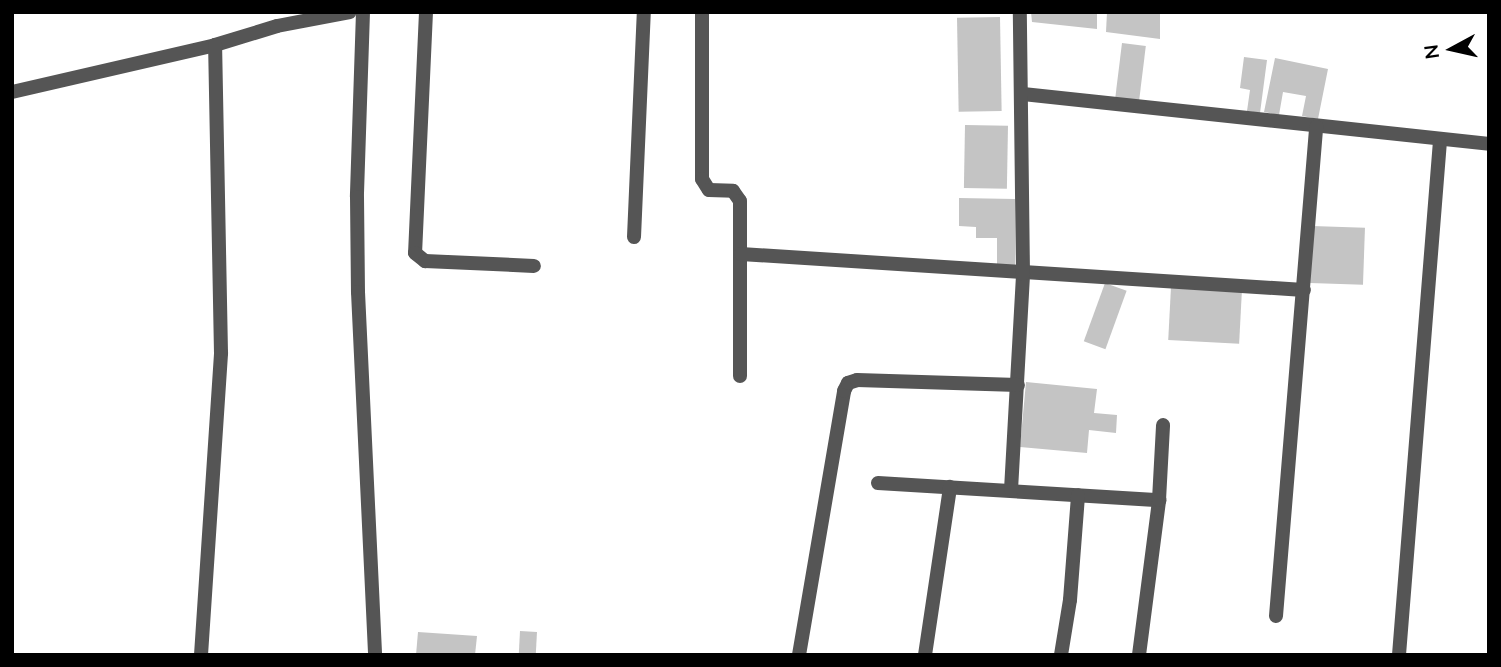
<!DOCTYPE html>
<html>
<head>
<meta charset="utf-8">
<style>
  body { margin:0 }
  #map { position:relative; width:1501px; height:667px; overflow:hidden; background:#fff; font-family:Mulish,sans-serif }
  div>[style] { position:absolute }
  .building>* { inset:0; background:#c4c4c4; transform-origin:0 0 }
  .street>* { height:14px; margin:-7px; padding:0 7px; transform-origin:7px; border-radius:7px; background:#555 }
  span { translate:-50% -50%; white-space:nowrap; text-align:center; line-height:1.15; -webkit-text-stroke:5px #fff; paint-order:stroke }
  .frame { position:absolute; inset:0; border:14px solid #000; pointer-events:none }
  .north { position:absolute; left:1417px; top:14px; width:70px; height:70px; -webkit-text-stroke:5px #fff; paint-order:stroke; rotate:262deg; font-size:19px; font-weight:700; line-height:28px; text-align:center; color:#000 }
  .north::after { content:''; display:block; margin:auto; width:24px; height:32px; background:#000; clip-path:polygon(50% 0,100% 100%,50% 72%,0 100%) }
</style>
</head>
<body>
<div id="map">
  <div class="building">
    <div style="clip-path:polygon(1031px 12px,1097px 12px,1097px 29px,1032px 22px)"></div>
    <div style="clip-path:polygon(1107px 12px,1160px 12px,1160px 39px,1106px 32px)"></div>
    <div style="left:1000px;top:17px;width:94px;height:43px;rotate:89deg"></div>
    <div style="left:1122px;top:43px;width:24px;height:55px;rotate:7deg"></div>
    <div style="clip-path:polygon(1244px 57px,1267px 60px,1260px 113px,1247px 111px,1250px 90px,1240px 88px)"></div>
    <div style="clip-path:polygon(1275px 58px,1328px 69px,1318px 119px,1302px 116px,1306px 96px,1283px 92px,1279px 115px,1264px 112px)"></div>
    <div style="left:965px;top:125px;width:43px;height:63px;rotate:1deg"></div>
    <div style="clip-path:polygon(959px 198px,1015px 199px,1015px 268px,997px 268px,997px 238px,976px 238px,976px 227px,959px 226px)"></div>
    <div style="left:1312px;top:226px;width:53px;height:57px;rotate:2deg"></div>
    <div style="left:1105px;top:283px;width:23px;height:62px;rotate:20deg"></div>
    <div style="left:1171px;top:287px;width:71px;height:53px;rotate:3deg"></div>
    <div style="clip-path:polygon(1026px 382px,1097px 389px,1094px 413px,1117px 415px,1116px 433px,1089px 430px,1087px 453px,1020px 447px)"></div>
    <div style="left:520px;top:631px;width:17px;height:24px;rotate:3deg"></div>
    <div style="clip-path:polygon(418px 632px,477px 636px,475px 655px,416px 655px)"></div>
  </div>
  <div class="street">
    <div style="left:363px;top:12px;width:185px;rotate:91.9deg"></div>
    <div style="left:357px;top:197px;width:95px;rotate:89.4deg"></div>
    <div style="left:358px;top:292px;width:363px;rotate:87.3deg"></div>
    <div style="left:426px;top:12px;width:241px;rotate:92.6deg"></div>
    <div style="left:415px;top:253px;width:13px;rotate:39deg"></div>
    <div style="left:425px;top:261px;width:109px;rotate:2.6deg"></div>
    <div style="left:702px;top:12px;width:167px;rotate:90deg"></div>
    <div style="left:702px;top:179px;width:13px;rotate:58deg"></div>
    <div style="left:709px;top:190px;width:24px;rotate:2deg"></div>
    <div style="left:733px;top:191px;width:12px;rotate:55deg"></div>
    <div style="left:740px;top:201px;width:175px;rotate:90deg"></div>
    <div style="left:12px;top:92px;width:208px;rotate:-13deg"></div>
    <div style="left:215px;top:45px;width:65px;rotate:-17deg"></div>
    <div style="left:277px;top:26px;width:74px;rotate:-10.9deg"></div>
    <div style="left:1023px;top:94px;width:469px;rotate:6.1deg"></div>
    <div style="left:634px;top:237px;width:225px;rotate:-87.5deg"></div>
    <div style="left:741px;top:254px;width:564px;rotate:3.66deg"></div>
    <div style="left:878px;top:483px;width:282px;rotate:3.5deg"></div>
    <div style="left:1011px;top:490px;width:216px;rotate:-86.8deg"></div>
    <div style="left:1023px;top:274px;width:262px;rotate:-90.7deg"></div>
    <div style="left:1276px;top:616px;width:491px;rotate:-85.3deg"></div>
    <div style="left:201px;top:655px;width:303px;rotate:-86.2deg"></div>
    <div style="left:221px;top:353px;width:308px;rotate:-91.1deg"></div>
    <div style="left:799px;top:655px;width:268px;rotate:-80.3deg"></div>
    <div style="left:844px;top:391px;width:9px;rotate:-63deg"></div>
    <div style="left:848px;top:383px;width:9px;rotate:-18deg"></div>
    <div style="left:857px;top:380px;width:161px;rotate:1.8deg"></div>
    <div style="left:925px;top:655px;width:170px;rotate:-81.5deg"></div>
    <div style="left:1061px;top:655px;width:56px;rotate:-80.7deg"></div>
    <div style="left:1070px;top:600px;width:105px;rotate:-85.6deg"></div>
    <div style="left:1139px;top:655px;width:156px;rotate:-82.6deg"></div>
    <div style="left:1159px;top:500px;width:75px;rotate:-86.9deg"></div>
    <div style="left:1399px;top:655px;width:516px;rotate:-85.44deg"></div>
  </div>
  <div class="frame"></div>
  <div class="north">N</div>
</div>
</body>
</html>
